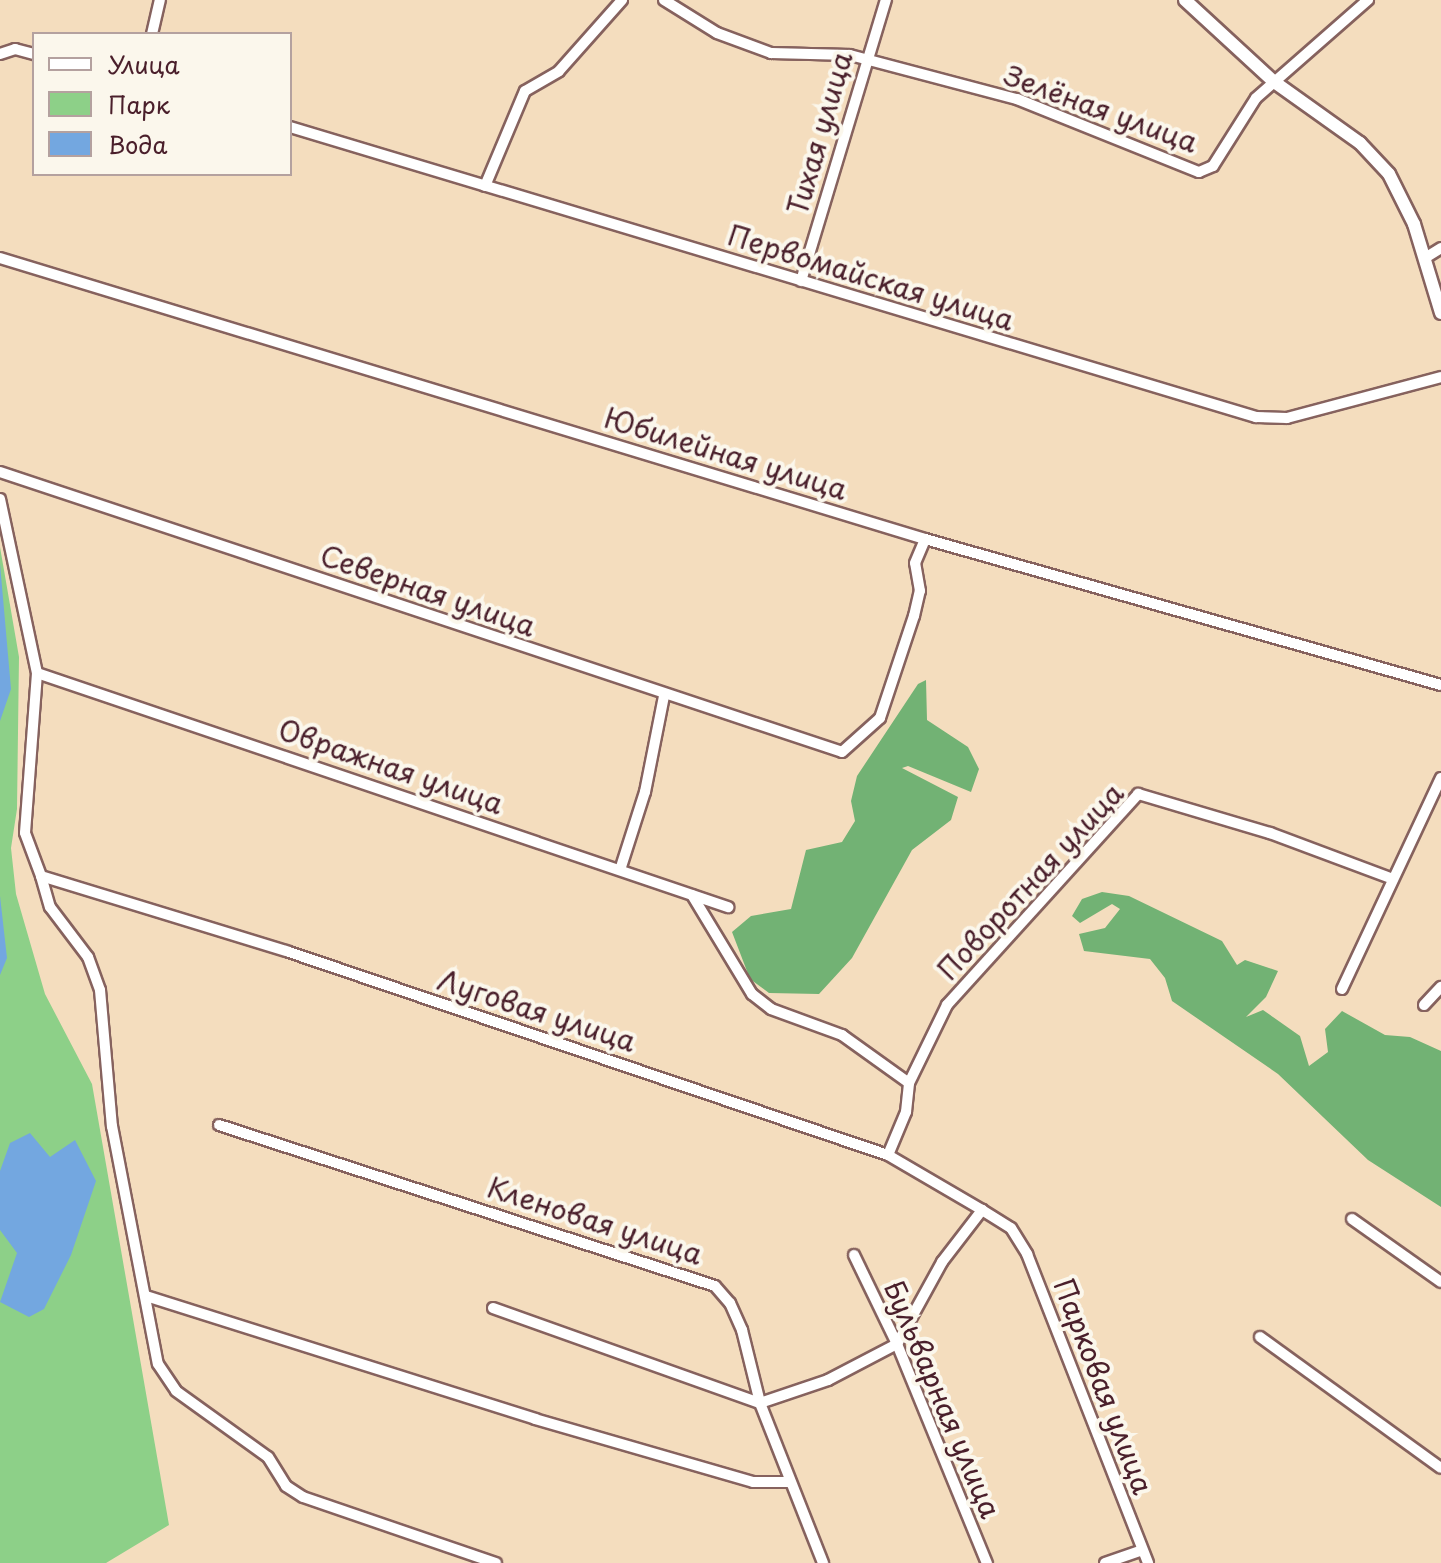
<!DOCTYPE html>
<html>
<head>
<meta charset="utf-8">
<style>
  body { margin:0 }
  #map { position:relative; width:1441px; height:1563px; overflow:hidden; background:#f4ddbe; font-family:"Playpen Sans",sans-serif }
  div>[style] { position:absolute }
  .green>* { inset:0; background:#8dd088 }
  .forest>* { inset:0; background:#72b274 }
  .water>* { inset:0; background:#73a7e0 }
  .roads { filter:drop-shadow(2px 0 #86625e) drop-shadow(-2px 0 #86625e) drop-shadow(0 2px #86625e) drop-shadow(0 -2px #86625e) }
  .minor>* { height:10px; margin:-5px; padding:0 5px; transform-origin:5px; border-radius:5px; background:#fff }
  .tertiary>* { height:12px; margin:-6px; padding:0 6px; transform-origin:6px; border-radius:6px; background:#fff }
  span { translate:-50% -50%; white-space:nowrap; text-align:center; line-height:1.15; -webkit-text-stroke:8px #fbf7ec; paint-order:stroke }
  .street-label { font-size:28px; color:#4a1f2b }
  .legend { position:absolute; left:32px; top:32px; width:260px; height:144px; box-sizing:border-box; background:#fbf7ec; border:2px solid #b4a19f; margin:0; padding:10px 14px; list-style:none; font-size:24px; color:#4a1f2b }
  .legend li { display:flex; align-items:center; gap:16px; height:40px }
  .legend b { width:40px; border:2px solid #b4a19f }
</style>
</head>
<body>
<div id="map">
  <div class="green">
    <div style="clip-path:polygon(0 547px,19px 657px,17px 809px,11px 848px,16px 894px,45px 994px,92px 1084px,169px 1525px,106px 1563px,0 1563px)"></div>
  </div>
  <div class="forest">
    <div style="clip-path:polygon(926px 680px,927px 720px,968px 747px,979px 769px,971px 792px,908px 766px,902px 768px,958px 797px,951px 820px,912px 850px,852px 958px,819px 994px,769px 993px,750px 979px,732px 932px,751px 916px,791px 909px,806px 850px,842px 842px,855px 821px,851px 801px,857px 776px,918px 684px)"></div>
    <div style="clip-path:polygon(1102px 892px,1129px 896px,1222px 941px,1237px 965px,1245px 960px,1278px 971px,1266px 997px,1246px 1017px,1263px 1010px,1300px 1036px,1309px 1066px,1328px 1052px,1325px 1029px,1342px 1011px,1385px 1035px,1410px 1037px,1441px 1051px,1441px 1207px,1368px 1160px,1278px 1074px,1172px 1001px,1165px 978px,1150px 959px,1084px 951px,1079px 934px,1105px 928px,1120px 909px,1112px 904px,1080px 923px,1072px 916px,1082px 899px)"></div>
  </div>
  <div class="water">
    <div style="clip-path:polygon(0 564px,11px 689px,0 721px)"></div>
    <div style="clip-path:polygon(0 896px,7px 958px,0 975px)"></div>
    <div style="clip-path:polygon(30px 1133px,50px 1157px,75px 1140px,96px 1181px,71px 1255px,44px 1309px,29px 1317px,0 1302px,17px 1253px,0 1230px,0 1171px,10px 1143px)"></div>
  </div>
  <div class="roads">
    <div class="minor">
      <div style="left:664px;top:0;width:62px;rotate:31.9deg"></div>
      <div style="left:717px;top:33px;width:58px;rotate:20.3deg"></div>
      <div style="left:771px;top:53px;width:79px;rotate:1.5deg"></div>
      <div style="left:850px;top:55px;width:173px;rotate:14.8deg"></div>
      <div style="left:1017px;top:99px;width:196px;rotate:21.9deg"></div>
      <div style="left:1199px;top:172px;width:15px;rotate:-23deg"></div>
      <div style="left:1213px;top:166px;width:80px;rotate:-57.7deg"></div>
      <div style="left:1256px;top:98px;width:149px;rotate:-41.2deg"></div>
      <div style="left:152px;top:34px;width:35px;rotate:-77deg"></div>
      <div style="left:0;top:54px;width:16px;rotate:-18deg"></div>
      <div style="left:15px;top:49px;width:20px;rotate:15deg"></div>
      <div style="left:290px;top:127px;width:1009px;rotate:16.71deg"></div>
      <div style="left:1256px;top:417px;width:31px;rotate:2deg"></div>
      <div style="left:1287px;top:418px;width:159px;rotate:-14.9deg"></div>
      <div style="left:485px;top:186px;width:103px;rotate:-67.2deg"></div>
      <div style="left:525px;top:91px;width:39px;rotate:-30deg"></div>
      <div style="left:559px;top:71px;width:95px;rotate:-48.4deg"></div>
      <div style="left:0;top:258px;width:967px;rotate:16.9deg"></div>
      <div style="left:925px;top:539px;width:536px;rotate:15.8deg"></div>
      <div style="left:1425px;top:258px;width:19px;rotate:-32deg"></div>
      <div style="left:801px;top:281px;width:294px;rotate:-73.2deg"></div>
      <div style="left:0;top:472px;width:887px;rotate:18.39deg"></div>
      <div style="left:842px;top:752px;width:51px;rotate:-41.8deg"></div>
      <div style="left:880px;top:718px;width:108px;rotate:-71.6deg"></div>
      <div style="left:914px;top:616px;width:26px;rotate:-77deg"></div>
      <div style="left:920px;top:591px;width:28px;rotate:-100deg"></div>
      <div style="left:915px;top:563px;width:26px;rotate:-67deg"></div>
      <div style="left:0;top:499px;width:178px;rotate:78deg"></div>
      <div style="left:37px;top:673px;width:160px;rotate:94.3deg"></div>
      <div style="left:25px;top:833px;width:46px;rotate:69.6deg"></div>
      <div style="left:41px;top:876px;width:259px;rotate:17deg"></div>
      <div style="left:289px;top:952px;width:632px;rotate:18.72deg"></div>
      <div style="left:888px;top:1155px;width:109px;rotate:30.3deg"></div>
      <div style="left:982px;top:1210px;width:34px;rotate:32deg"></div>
      <div style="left:1011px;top:1228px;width:31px;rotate:58deg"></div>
      <div style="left:1027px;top:1254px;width:332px;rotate:68.6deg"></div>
      <div style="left:37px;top:673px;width:730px;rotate:18.71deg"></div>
      <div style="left:621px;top:867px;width:79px;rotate:-72.3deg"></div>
      <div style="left:645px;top:792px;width:98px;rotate:-78.8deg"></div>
      <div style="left:41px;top:876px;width:32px;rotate:74deg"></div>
      <div style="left:50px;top:907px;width:63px;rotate:52.8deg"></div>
      <div style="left:88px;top:957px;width:35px;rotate:70deg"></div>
      <div style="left:100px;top:990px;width:137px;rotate:85deg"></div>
      <div style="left:112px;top:1126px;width:242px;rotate:79.1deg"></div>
      <div style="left:158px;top:1364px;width:32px;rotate:56deg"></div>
      <div style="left:176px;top:1391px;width:113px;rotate:35.7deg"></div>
      <div style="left:268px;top:1457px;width:34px;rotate:58deg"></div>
      <div style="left:286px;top:1486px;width:20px;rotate:33deg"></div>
      <div style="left:303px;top:1497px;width:204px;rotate:18.9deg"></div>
      <div style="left:692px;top:895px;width:116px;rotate:58.8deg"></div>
      <div style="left:752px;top:994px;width:24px;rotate:38deg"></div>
      <div style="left:771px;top:1009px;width:76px;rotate:20.1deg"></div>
      <div style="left:842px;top:1035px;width:82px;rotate:35.6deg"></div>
      <div style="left:1342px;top:989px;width:233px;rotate:-64.9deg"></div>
      <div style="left:1424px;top:1005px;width:25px;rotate:-47deg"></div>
      <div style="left:219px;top:1125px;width:521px;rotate:17.98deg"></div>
      <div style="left:715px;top:1286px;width:23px;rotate:49deg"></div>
      <div style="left:730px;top:1303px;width:30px;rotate:66deg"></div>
      <div style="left:742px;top:1330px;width:75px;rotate:76.1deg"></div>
      <div style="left:760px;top:1403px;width:172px;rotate:68.5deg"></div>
      <div style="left:888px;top:1155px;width:47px;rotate:-67.3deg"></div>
      <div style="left:906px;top:1112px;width:29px;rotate:-84deg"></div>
      <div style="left:909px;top:1083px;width:87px;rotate:-64deg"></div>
      <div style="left:947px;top:1005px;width:285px;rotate:-47.8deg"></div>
      <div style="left:1138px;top:794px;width:138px;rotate:16.5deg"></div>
      <div style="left:1270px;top:833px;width:131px;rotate:20.5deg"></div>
      <div style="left:1352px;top:1219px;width:109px;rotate:35.3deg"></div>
      <div style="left:854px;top:1255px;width:99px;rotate:64.2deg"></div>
      <div style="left:897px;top:1344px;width:237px;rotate:67.7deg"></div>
      <div style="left:146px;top:1296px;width:408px;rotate:17.5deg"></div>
      <div style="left:535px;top:1419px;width:227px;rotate:16.1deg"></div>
      <div style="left:753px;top:1482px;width:35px"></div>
      <div style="left:493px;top:1308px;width:283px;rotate:19.6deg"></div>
      <div style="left:760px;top:1403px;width:72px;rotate:-18.7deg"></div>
      <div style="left:828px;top:1380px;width:78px;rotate:-27.6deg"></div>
      <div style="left:897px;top:1344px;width:94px;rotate:-61.2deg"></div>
      <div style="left:942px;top:1262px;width:66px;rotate:-52.4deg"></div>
      <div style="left:1260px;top:1337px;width:223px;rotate:35.9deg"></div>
      <div style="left:1105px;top:1563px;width:39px;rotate:-19deg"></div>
    </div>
    <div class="tertiary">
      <div style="left:1185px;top:0;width:120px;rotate:42.6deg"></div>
      <div style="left:1273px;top:81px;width:107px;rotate:35.5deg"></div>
      <div style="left:1360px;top:143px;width:42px;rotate:46.9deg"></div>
      <div style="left:1389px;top:174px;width:56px;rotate:63.4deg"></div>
      <div style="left:1414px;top:224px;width:93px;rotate:73.1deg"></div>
    </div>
  </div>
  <div class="street-label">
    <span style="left:1101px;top:108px;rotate:20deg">Зелёная улица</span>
    <span style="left:819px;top:133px;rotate:-74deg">Тихая улица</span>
    <span style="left:871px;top:277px;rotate:17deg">Первомайская улица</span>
    <span style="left:726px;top:453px;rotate:17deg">Юбилейная улица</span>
    <span style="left:428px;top:590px;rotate:19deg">Северная улица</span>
    <span style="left:391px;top:766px;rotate:19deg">Овражная улица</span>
    <span style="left:1030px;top:881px;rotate:-47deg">Поворотная улица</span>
    <span style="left:537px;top:1010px;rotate:18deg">Луговая улица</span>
    <span style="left:595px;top:1220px;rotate:18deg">Кленовая улица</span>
    <span style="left:1104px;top:1386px;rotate:69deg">Парковая улица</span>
    <span style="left:943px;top:1399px;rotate:67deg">Бульварная улица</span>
  </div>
  <ul class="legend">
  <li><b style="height:10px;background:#fff"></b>Улица</li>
  <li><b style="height:22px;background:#8dd088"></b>Парк</li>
  <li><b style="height:22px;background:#73a7e0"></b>Вода</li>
  </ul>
</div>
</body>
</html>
